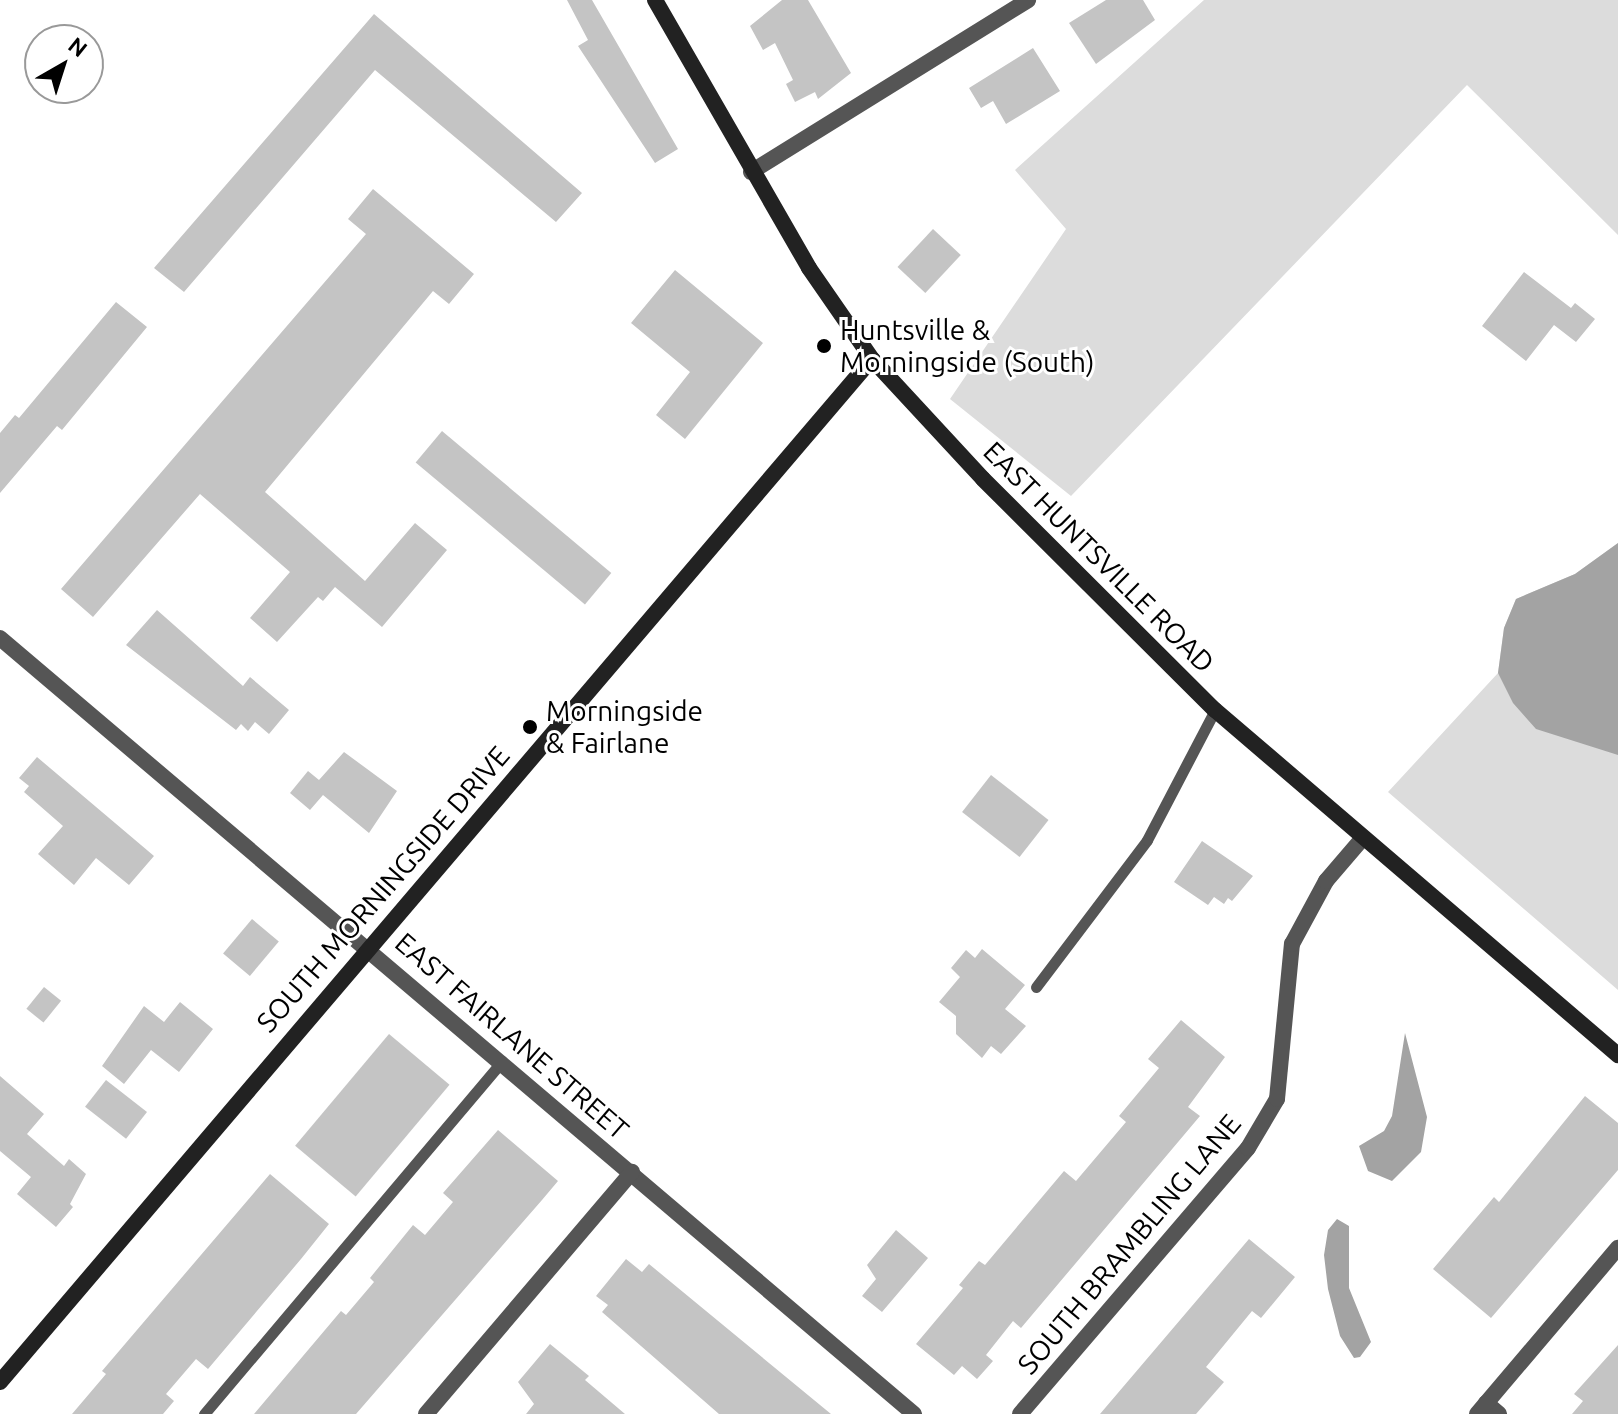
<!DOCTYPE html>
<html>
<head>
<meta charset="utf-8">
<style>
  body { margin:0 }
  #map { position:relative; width:1618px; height:1414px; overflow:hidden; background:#fff; font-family:Ubuntu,sans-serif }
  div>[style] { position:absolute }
  .green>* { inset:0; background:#dcdcdc }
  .water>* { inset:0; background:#a3a3a3 }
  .building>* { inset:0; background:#c4c4c4; transform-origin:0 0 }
  .lane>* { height:11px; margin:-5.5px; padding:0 5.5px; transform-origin:5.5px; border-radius:5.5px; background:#555 }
  .street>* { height:16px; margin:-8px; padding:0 8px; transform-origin:8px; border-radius:8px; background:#555 }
  .secondary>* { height:16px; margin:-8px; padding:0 8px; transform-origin:8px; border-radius:8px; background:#222 }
  .dots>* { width:22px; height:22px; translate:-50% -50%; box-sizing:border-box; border:4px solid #fff; border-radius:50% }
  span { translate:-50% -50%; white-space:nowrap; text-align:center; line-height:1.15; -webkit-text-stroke:6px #fff; paint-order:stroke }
  .poi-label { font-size:28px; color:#000 }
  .left { translate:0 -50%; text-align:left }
  .street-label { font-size:28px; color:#000 }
  .north { position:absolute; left:24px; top:24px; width:80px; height:80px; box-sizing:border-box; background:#fff; border:2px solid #999; border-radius:50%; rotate:39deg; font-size:22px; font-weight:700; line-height:32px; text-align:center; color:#000 }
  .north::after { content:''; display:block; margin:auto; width:28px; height:36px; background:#000; clip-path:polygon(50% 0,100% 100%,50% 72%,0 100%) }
</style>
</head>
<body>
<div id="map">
  <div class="green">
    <div style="clip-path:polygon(1204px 0,1618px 0,1618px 235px,1467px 85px,1071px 496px,950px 399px,1066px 229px,1015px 170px)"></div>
    <div style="clip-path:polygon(1618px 543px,1618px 990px,1388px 792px,1498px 673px,1504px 628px,1516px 599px,1575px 574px)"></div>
  </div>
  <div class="water">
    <div style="clip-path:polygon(1618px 543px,1618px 755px,1536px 729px,1513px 703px,1498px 673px,1504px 628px,1516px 599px,1575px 574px)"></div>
    <div style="clip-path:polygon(1405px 1033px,1427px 1117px,1421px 1152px,1392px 1181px,1368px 1171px,1359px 1146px,1384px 1131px,1392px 1116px)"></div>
    <div style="clip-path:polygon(1337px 1219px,1349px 1226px,1349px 1288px,1371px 1342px,1360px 1357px,1354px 1358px,1340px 1336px,1328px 1289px,1324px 1255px,1328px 1230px)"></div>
  </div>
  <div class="building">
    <div style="clip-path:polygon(567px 0,592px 0,678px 149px,655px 163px,578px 46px,588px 40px)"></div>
    <div style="clip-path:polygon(782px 0,808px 0,851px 73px,818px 99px,815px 92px,795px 102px,786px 84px,793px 80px,775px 43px,763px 50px,750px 26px)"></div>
    <div style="clip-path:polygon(1106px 0,1143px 0,1155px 20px,1096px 64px,1069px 23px)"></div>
    <div style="clip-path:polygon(374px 14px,582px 193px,556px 222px,375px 70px,184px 292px,154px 268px)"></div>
    <div style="clip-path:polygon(1033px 48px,1060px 91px,1006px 124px,993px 101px,981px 108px,969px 88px)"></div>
    <div style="clip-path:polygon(373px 189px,474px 274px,449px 304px,433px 291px,265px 492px,365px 581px,415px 523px,447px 550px,382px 627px,335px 587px,323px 601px,318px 597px,277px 642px,250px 618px,290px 572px,200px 494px,93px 617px,61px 589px,366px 234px,348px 219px)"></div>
    <div style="left:933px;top:229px;width:38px;height:52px;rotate:43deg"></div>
    <div style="clip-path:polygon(675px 270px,763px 343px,685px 439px,656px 415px,690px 372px,631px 323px)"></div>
    <div style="clip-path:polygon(1524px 272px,1571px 308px,1575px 303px,1595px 319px,1576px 342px,1554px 325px,1526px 361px,1482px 326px)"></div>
    <div style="clip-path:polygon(116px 302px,147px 327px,62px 430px,57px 426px,0 493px,0 433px,15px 415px,19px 418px)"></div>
    <div style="left:442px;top:431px;width:221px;height:41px;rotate:40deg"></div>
    <div style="clip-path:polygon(157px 610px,243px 686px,250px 677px,289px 710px,269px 734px,255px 722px,248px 731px,241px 724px,236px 730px,126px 645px)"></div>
    <div style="clip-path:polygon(344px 752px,397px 791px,369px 833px,323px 795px,310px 810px,290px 793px,308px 771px,319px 780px)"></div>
    <div style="clip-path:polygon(37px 757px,154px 856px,129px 885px,96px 858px,74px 885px,38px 854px,63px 826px,24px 792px,29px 786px,19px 778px)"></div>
    <div style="left:991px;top:775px;width:73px;height:47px;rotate:38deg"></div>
    <div style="clip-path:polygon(1202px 841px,1253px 876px,1232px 901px,1228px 898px,1224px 904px,1214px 897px,1208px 905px,1174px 882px)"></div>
    <div style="left:252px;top:919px;width:35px;height:45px;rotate:40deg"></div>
    <div style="clip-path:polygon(982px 949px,1025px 985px,1005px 1009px,1026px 1026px,1001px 1054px,991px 1046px,982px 1058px,956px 1034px,956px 1016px,939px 1002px,960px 977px,951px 968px,966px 950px,975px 958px)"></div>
    <div style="left:44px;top:987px;width:22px;height:28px;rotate:39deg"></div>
    <div style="clip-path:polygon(180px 1002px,213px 1029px,179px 1072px,151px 1050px,124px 1084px,102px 1066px,144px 1006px,164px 1022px)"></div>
    <div style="clip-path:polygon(1181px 1020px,1225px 1057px,1188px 1107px,1200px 1116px,1021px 1328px,1013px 1321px,986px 1355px,993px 1361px,977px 1379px,962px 1366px,954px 1375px,916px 1344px,963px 1288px,959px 1285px,979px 1261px,985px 1265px,1064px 1171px,1076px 1181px,1126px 1122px,1119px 1116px,1159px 1068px,1148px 1059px)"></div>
    <div style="left:389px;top:1034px;width:79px;height:146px;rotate:40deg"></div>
    <div style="clip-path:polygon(0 1076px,44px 1114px,27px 1134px,64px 1166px,69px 1159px,86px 1174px,70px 1204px,73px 1207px,56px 1227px,17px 1194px,31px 1177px,0 1151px)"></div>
    <div style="left:106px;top:1080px;width:52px;height:34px;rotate:38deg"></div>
    <div style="clip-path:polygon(1585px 1096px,1618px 1123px,1618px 1170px,1491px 1318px,1433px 1269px,1494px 1197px,1499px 1202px)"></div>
    <div style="clip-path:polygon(498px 1130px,558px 1181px,542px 1200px,356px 1414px,254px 1414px,341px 1311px,346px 1315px,374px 1282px,370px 1278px,413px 1225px,425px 1235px,453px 1202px,443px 1193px)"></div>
    <div style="clip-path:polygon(270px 1174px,329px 1224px,301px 1259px,208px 1369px,196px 1359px,166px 1394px,174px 1401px,163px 1414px,72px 1414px,106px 1374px,102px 1371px)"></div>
    <div style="clip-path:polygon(896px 1230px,928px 1258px,882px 1312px,862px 1296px,876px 1279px,867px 1265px)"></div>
    <div style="clip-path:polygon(1249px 1239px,1295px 1277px,1261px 1318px,1252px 1311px,1206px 1367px,1224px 1382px,1196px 1414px,1100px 1414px)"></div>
    <div style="clip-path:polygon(626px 1259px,642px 1272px,649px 1264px,831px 1414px,719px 1414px,602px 1312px,608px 1305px,596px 1296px)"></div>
    <div style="clip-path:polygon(550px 1344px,589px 1376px,585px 1380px,625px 1414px,526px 1414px,534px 1404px,518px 1382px)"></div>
    <div style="clip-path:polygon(1618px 1345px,1618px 1414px,1572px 1414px,1583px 1401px,1574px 1394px)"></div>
  </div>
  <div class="lane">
    <div style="left:1036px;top:987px;width:184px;rotate:-52.9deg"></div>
    <div style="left:1147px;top:840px;width:147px;rotate:-62.4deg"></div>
    <div style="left:204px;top:1414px;width:462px;rotate:-49.8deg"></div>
  </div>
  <div class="street">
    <div style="left:751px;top:172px;width:326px;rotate:-31.8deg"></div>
    <div style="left:0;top:638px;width:1199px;rotate:40.33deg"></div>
    <div style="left:1486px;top:1403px;width:17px;rotate:40deg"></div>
    <div style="left:426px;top:1414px;width:318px;rotate:-49.6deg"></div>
    <div style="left:1020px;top:1414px;width:350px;rotate:-49.4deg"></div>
    <div style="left:1248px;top:1148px;width:57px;rotate:-59.4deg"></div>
    <div style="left:1277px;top:1099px;width:156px;rotate:-84.5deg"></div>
    <div style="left:1292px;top:944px;width:72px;rotate:-61.6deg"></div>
    <div style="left:1326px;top:881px;width:55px;rotate:-49.4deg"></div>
    <div style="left:1477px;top:1414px;width:218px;rotate:-49.7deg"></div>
  </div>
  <div class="secondary">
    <div style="left:655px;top:0;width:309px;rotate:60.1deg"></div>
    <div style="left:809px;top:268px;width:111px;rotate:55.3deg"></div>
    <div style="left:872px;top:359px;width:163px;rotate:47.2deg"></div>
    <div style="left:983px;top:479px;width:327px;rotate:44.9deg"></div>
    <div style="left:1215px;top:710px;width:531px;rotate:40.57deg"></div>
    <div style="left:0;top:1382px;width:1344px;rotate:-49.56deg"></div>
  </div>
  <div class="dots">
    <div style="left:824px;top:346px;background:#000"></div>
    <div style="left:530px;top:727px;background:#000"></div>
  </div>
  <div class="poi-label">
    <span class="left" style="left:840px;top:346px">Huntsville &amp;<br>Morningside (South)</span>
    <span class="left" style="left:546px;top:727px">Morningside<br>&amp; Fairlane</span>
  </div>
  <div class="street-label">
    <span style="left:1099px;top:557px;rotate:45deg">EAST HUNTSVILLE ROAD</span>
    <span style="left:383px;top:889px;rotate:-49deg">SOUTH MORNINGSIDE DRIVE</span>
    <span style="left:512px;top:1036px;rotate:41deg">EAST FAIRLANE STREET</span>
    <span style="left:1129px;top:1244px;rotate:-50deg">SOUTH BRAMBLING LANE</span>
  </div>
  <div class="north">N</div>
</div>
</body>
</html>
